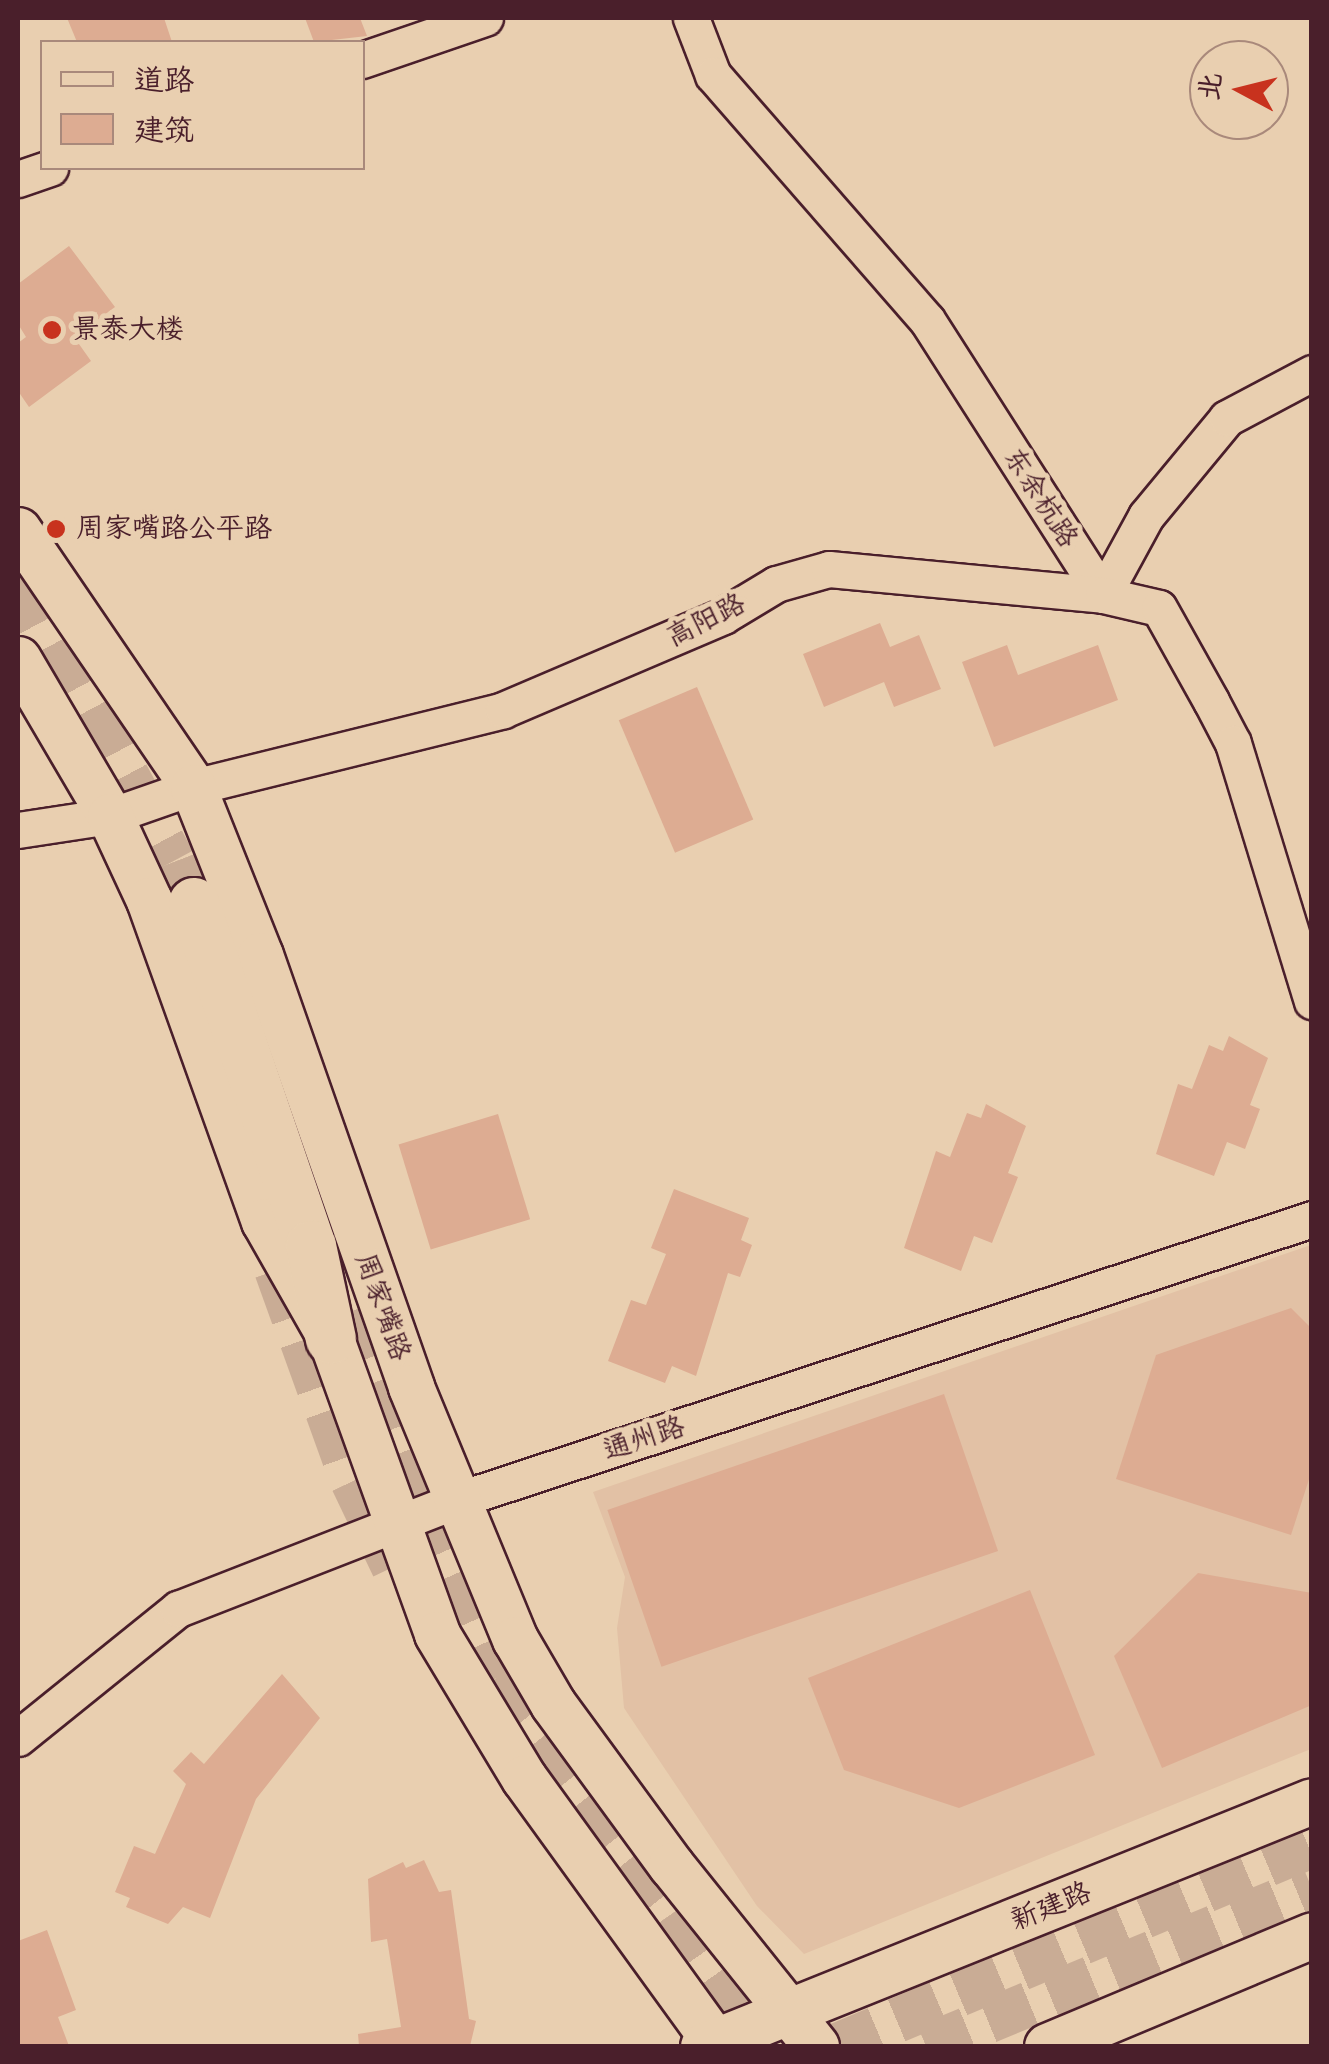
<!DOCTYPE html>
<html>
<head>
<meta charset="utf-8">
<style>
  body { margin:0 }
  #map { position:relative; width:1329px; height:2064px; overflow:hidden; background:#e9cfb0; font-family:"Balsamiq Sans","LXGW WenKai TC",sans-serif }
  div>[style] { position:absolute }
  .built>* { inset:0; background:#e2c1a5 }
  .building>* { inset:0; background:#ddac92; transform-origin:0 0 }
  .major-tunnel>* { height:45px; margin-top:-22.5px; transform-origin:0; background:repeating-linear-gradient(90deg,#c9ac95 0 45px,transparent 0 67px) }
  .highway-tunnel>* { height:50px; margin-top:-25px; transform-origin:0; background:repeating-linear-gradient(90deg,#c9ac95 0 50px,transparent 0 75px) }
  .roads { filter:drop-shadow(2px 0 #4a1f2b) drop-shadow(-2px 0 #4a1f2b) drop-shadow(0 2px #4a1f2b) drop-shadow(0 -2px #4a1f2b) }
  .minor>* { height:35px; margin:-17.5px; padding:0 17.5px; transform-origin:17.5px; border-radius:17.5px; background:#e9cfb0 }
  .major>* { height:45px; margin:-22.5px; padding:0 22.5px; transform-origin:22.5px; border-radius:22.5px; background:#e9cfb0 }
  .highway>* { height:50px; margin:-25px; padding:0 25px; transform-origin:25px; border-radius:25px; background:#e9cfb0 }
  .dots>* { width:28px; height:28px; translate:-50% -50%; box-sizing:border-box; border:5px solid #e9cfb0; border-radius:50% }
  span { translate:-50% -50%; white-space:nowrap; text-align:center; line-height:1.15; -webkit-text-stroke:10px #e9cfb0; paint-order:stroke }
  .poi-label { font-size:28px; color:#4a1f2b }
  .left { translate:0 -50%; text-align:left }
  .street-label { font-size:28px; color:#4a1f2b }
  .frame { position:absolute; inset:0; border:20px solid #4a1f2b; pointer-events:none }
  .legend { position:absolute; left:40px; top:40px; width:325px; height:130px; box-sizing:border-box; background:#e9cfb0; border:2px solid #a9897b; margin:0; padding:12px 18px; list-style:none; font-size:30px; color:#4a1f2b }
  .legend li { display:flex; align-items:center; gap:20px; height:50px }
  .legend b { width:50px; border:2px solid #a9897b }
  .north { position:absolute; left:1189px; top:40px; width:100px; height:100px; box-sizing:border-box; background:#e9cfb0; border:2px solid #a9897b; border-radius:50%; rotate:277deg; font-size:28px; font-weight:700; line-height:40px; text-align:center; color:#4a1f2b }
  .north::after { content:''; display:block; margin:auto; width:35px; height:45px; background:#c8321e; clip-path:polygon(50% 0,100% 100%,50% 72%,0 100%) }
</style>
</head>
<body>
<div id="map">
  <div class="built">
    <div style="clip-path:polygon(1311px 1245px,1311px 1749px,804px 1954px,757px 1906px,624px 1708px,617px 1628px,625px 1577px,593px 1492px)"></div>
  </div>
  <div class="building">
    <div style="clip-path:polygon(67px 18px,164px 18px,172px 42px,77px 42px)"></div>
    <div style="clip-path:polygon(305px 18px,360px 18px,367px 36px,314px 42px)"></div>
    <div style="clip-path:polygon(69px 246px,115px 307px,74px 337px,91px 361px,29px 407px,18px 391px,18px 343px,26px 337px,18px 324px,18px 284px)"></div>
    <div style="clip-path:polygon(880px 623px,890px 647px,919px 635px,941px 689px,894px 707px,884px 682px,824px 707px,803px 654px)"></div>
    <div style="clip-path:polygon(1007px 645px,1018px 675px,1098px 645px,1118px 700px,994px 747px,962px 662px)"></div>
    <div style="left:697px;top:687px;width:144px;height:85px;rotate:67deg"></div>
    <div style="clip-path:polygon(1229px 1036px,1268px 1058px,1250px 1105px,1260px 1109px,1245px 1149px,1227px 1142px,1214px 1176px,1156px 1154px,1178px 1084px,1192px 1089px,1209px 1045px,1223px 1051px)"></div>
    <div style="clip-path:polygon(986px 1104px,1026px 1126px,1008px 1173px,1018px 1177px,992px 1243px,974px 1236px,961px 1271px,904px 1248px,936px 1151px,950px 1157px,967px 1113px,981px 1118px)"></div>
    <div style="left:498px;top:1114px;width:110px;height:104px;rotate:73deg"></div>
    <div style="clip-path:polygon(674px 1189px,749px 1218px,741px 1240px,752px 1245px,740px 1277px,728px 1273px,696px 1376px,672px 1366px,665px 1383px,608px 1361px,631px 1300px,646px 1305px,666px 1254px,651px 1248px)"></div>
    <div style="clip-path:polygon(1291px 1308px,1312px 1329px,1312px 1470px,1291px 1535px,1116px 1479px,1156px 1355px)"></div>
    <div style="left:944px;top:1394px;width:166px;height:356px;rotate:71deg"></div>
    <div style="clip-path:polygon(1198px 1573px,1312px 1593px,1312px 1705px,1162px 1768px,1114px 1656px)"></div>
    <div style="clip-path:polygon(1030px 1590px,1095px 1755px,959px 1808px,844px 1770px,808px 1678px)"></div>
    <div style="clip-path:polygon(282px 1674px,320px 1718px,256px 1799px,210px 1918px,183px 1907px,168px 1924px,126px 1907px,130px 1898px,115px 1892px,134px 1846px,155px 1854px,186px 1784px,173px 1771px,191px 1752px,204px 1764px)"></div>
    <div style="clip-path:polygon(424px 1860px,439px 1892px,451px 1890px,469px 2019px,476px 2021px,470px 2046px,359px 2046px,358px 2034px,401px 2027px,387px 1939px,371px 1942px,368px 1879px,403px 1862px,406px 1868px)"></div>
    <div style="clip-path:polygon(47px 1930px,76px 2010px,58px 2017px,69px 2046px,18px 2046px,18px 1941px)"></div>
  </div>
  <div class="major-tunnel">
    <div style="left:835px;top:2046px;width:518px;rotate:-22.85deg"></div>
    <div style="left:926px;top:2046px;width:417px;rotate:-22.4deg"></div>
  </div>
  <div class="highway-tunnel">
    <div style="left:18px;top:578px;width:323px;rotate:61.8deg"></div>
    <div style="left:171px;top:863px;width:89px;rotate:68.9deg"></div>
    <div style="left:279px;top:1269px;width:224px;rotate:70.2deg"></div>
    <div style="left:355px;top:1480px;width:95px;rotate:64.5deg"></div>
    <div style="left:344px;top:1314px;width:208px;rotate:68.9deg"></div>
    <div style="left:419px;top:1508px;width:187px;rotate:66deg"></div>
    <div style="left:495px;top:1679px;width:294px;rotate:51.8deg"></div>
    <div style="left:677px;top:1910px;width:166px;rotate:55.1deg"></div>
  </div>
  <div class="roads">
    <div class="minor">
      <div style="left:691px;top:18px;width:61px;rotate:68.9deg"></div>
      <div style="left:713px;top:75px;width:325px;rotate:48.9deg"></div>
      <div style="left:927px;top:320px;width:326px;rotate:57.4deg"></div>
      <div style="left:362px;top:60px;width:130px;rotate:-18.9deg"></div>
      <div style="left:18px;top:179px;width:34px;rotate:-19deg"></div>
      <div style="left:1103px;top:595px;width:90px;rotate:-61.4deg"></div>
      <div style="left:1146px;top:516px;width:127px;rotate:-50.4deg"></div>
      <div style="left:1227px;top:418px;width:96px;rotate:-27.9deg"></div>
      <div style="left:18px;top:830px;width:93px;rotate:-8.7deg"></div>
      <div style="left:110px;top:816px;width:88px;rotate:-19.3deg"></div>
      <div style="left:193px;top:787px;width:319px;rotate:-13.9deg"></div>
      <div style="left:503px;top:710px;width:239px;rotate:-23.1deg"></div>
      <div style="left:723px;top:616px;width:62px;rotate:-31.1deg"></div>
      <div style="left:776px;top:584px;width:55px;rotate:-15.8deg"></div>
      <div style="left:829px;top:569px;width:275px;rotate:5.4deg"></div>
      <div style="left:1103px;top:595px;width:57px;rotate:13.1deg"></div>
      <div style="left:1159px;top:608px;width:107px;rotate:60.8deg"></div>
      <div style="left:1211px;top:701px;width:47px;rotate:62.4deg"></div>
      <div style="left:1233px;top:743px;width:270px;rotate:73deg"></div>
      <div style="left:18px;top:1738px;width:206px;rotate:-38.9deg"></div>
      <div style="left:178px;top:1609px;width:300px;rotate:-21.3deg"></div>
      <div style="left:457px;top:1500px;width:900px;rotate:-18.19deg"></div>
    </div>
    <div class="major">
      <div style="left:18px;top:530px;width:311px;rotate:55.7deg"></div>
      <div style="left:193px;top:787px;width:181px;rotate:68.3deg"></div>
      <div style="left:260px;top:955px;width:458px;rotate:70.7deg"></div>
      <div style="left:411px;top:1387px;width:273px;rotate:67.6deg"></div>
      <div style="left:515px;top:1639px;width:75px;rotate:59.7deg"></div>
      <div style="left:553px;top:1704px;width:200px;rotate:53.8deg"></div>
      <div style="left:671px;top:1865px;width:232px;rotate:51.3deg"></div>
      <div style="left:18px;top:659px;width:182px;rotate:59.6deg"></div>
      <div style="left:110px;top:816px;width:93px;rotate:65.1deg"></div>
      <div style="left:149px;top:900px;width:341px;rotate:70.3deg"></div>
      <div style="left:264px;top:1221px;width:136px;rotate:60.4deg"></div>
      <div style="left:331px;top:1339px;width:313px;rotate:70.2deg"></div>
      <div style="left:437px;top:1634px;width:168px;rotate:58.9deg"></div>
      <div style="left:524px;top:1778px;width:331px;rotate:54.1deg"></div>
      <div style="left:703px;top:2046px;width:656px;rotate:-21.91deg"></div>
      <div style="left:1047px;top:2046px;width:287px;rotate:-22.7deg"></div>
    </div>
    <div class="highway">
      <div style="left:194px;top:903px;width:362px;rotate:71.2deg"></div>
      <div style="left:311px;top:1246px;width:95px;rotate:77.9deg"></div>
    </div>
  </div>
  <div class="dots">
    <div style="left:52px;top:330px;background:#c8321e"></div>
    <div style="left:56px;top:529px;background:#c8321e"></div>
  </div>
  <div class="poi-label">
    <span class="left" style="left:72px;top:330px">景泰大楼</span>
    <span class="left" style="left:76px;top:529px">周家嘴路公平路</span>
  </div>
  <div class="street-label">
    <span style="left:1040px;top:498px;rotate:57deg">东余杭路</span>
    <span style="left:706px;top:621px;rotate:-27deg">高阳路</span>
    <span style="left:382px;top:1307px;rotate:70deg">周家嘴路</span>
    <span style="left:644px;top:1439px;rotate:-18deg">通州路</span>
    <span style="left:1051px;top:1907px;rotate:-22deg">新建路</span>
  </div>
  <div class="frame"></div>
  <ul class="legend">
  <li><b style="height:12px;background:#e9cfb0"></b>道路</li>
  <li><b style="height:28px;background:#ddac92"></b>建筑</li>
  </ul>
  <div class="north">北</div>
</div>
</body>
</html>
